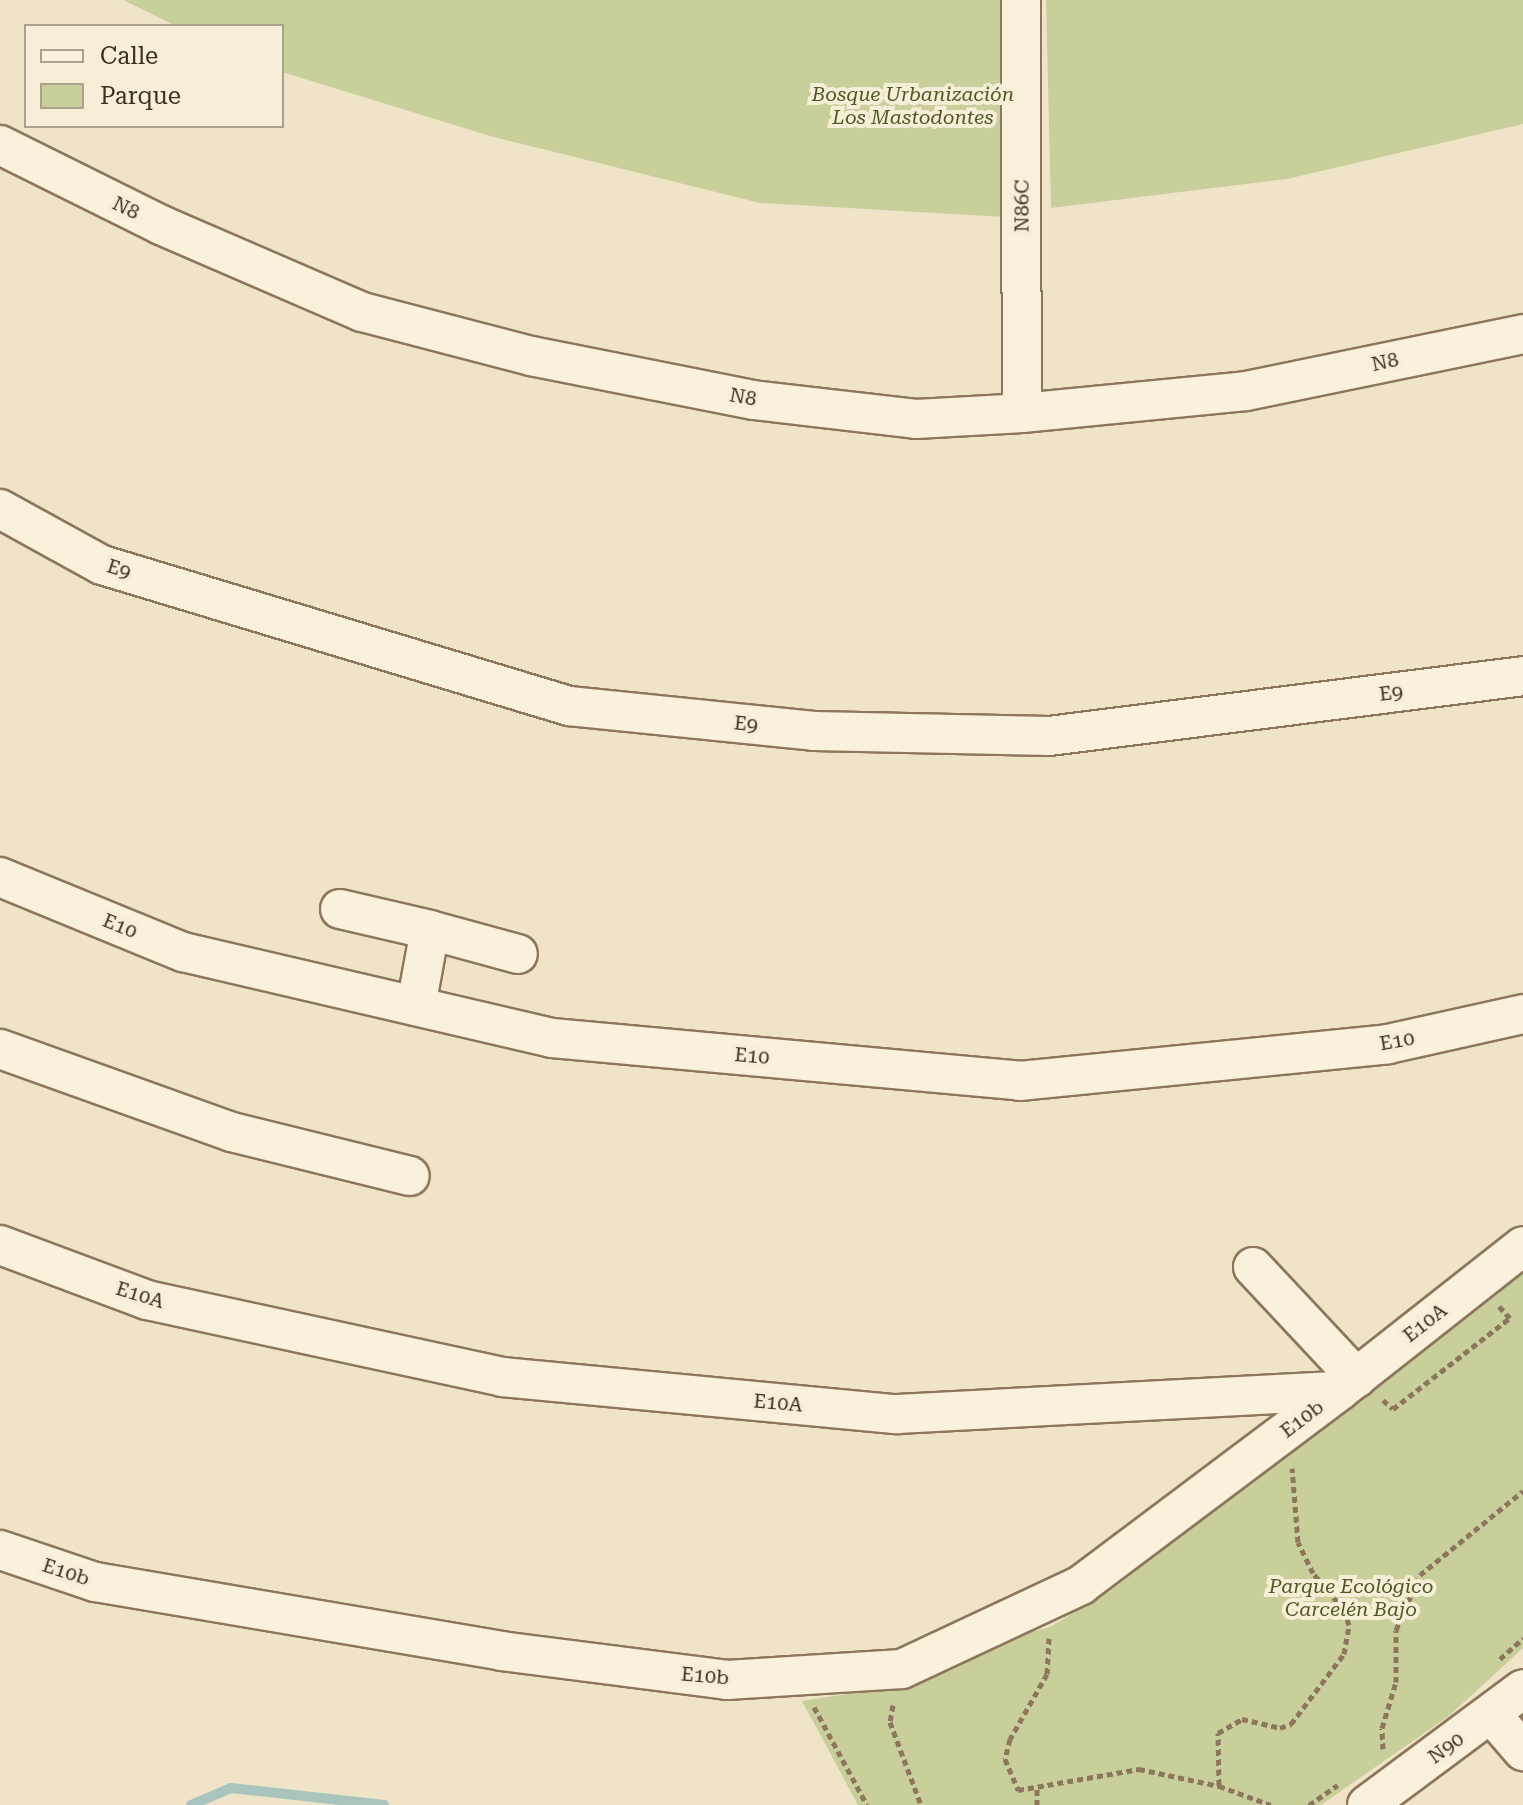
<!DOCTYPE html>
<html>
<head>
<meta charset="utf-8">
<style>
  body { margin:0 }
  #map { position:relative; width:1523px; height:1805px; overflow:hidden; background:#f0e4c8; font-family:"Roboto Serif",serif }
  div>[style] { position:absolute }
  .green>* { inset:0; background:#c9cf9b }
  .stream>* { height:10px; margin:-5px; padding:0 5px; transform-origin:5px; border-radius:5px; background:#a9c4bc }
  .path>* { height:5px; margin-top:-2.5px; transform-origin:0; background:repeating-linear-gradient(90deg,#8d765c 0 6px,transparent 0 10px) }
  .roads { filter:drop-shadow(2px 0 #8d765c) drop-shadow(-2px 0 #8d765c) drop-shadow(0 2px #8d765c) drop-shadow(0 -2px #8d765c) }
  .minor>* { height:38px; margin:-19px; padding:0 19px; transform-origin:19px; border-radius:19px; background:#faf1dc }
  span { translate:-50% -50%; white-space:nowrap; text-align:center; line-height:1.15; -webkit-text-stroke:8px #f7eed8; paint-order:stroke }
  .park-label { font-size:20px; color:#4d5a26; font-style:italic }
  .street-label { font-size:20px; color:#3d2e20 }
  .legend { position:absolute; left:24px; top:24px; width:260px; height:104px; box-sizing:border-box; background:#f7eed8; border:2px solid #ada18e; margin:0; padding:10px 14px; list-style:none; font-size:24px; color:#3d2e20 }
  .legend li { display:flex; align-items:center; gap:16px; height:40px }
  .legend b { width:40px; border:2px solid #ada18e }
</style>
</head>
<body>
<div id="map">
  <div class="green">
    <div style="clip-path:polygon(123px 0,1021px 0,1022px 218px,760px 203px,490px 136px,282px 72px,282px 26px,176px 26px)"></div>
    <div style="clip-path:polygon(1046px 0,1523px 0,1523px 124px,1287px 179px,1051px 208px)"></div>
    <div style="clip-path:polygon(1523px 1272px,1523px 1648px,1449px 1716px,1321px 1805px,858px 1805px,802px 1701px,903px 1685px,1016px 1636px,1050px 1627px,1115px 1587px)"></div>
  </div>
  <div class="stream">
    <div style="left:191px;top:1805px;width:43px;rotate:-23deg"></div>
    <div style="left:231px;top:1788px;width:154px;rotate:6.3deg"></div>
  </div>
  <div class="path">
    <div style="left:1383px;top:1400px;width:13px;rotate:42deg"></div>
    <div style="left:1393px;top:1409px;width:148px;rotate:-37.9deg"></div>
    <div style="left:1510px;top:1318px;width:16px;rotate:-133deg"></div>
    <div style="left:1049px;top:1638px;width:36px;rotate:93deg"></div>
    <div style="left:1047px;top:1674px;width:75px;rotate:119.6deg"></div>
    <div style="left:1010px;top:1739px;width:21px;rotate:104deg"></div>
    <div style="left:1005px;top:1759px;width:34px;rotate:67deg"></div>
    <div style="left:1018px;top:1790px;width:123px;rotate:-9.8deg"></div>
    <div style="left:1139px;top:1769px;width:82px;rotate:12deg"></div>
    <div style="left:1219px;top:1786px;width:55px;rotate:20.1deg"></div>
    <div style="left:1500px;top:1659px;width:31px;rotate:-42deg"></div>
    <div style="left:893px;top:1705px;width:17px;rotate:100deg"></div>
    <div style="left:890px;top:1722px;width:89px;rotate:69.5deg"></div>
    <div style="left:814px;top:1707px;width:111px;rotate:61.6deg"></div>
    <div style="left:1383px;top:1749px;width:21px;rotate:-93deg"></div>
    <div style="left:1382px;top:1728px;width:48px;rotate:-73.1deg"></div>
    <div style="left:1396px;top:1682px;width:52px;rotate:-90deg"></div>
    <div style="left:1396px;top:1630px;width:60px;rotate:-66.4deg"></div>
    <div style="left:1420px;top:1575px;width:133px;rotate:-39.2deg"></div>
    <div style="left:1219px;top:1785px;width:52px;rotate:-91.1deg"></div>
    <div style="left:1218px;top:1733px;width:28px;rotate:-30deg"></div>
    <div style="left:1242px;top:1719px;width:39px;rotate:13deg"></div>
    <div style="left:1280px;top:1728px;width:12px;rotate:-20deg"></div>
    <div style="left:1291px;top:1724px;width:88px;rotate:-52.9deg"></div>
    <div style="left:1344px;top:1654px;width:29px;rotate:-80deg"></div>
    <div style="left:1349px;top:1625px;width:16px;rotate:-108deg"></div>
    <div style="left:1344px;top:1610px;width:48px;rotate:-130deg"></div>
    <div style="left:1313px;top:1573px;width:34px;rotate:-116deg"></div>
    <div style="left:1298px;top:1542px;width:74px;rotate:-94.6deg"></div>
    <div style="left:1037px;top:1805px;width:17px;rotate:-90deg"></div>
    <div style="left:1309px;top:1805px;width:35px;rotate:-35deg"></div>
  </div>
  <div class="roads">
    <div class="minor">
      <div style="left:1021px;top:0;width:413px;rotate:89.9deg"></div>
      <div style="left:0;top:145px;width:180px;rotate:26.4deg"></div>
      <div style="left:161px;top:225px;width:219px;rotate:23.4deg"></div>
      <div style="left:362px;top:312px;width:175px;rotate:14.6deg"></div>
      <div style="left:531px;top:356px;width:226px;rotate:11.2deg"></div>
      <div style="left:753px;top:400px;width:164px;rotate:6.6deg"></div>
      <div style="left:916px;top:419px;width:106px;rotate:-3.2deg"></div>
      <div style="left:1022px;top:413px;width:225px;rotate:-5.6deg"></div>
      <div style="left:1246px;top:391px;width:283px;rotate:-11.6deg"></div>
      <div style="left:0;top:509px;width:116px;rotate:28.8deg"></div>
      <div style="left:102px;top:565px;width:488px;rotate:16.8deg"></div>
      <div style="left:569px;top:706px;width:246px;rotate:5.8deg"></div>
      <div style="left:814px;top:731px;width:235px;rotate:1.2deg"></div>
      <div style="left:1049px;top:736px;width:478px;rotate:-7.2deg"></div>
      <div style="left:0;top:877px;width:198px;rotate:22.3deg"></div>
      <div style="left:183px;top:952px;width:379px;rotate:13.1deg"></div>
      <div style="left:552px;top:1038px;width:470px;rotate:5.2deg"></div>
      <div style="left:1020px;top:1081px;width:370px;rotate:-5.7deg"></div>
      <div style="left:1388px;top:1044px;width:138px;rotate:-12.5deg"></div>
      <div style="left:340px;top:909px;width:92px;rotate:13.1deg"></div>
      <div style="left:416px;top:1006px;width:77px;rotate:-79.6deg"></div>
      <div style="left:430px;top:930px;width:91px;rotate:15.3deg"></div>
      <div style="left:0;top:1049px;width:246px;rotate:19.7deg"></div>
      <div style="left:232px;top:1132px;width:183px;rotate:13.9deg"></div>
      <div style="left:0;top:1245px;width:157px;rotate:20.5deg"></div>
      <div style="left:147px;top:1300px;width:363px;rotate:12.2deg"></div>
      <div style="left:502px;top:1377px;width:397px;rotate:5.4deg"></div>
      <div style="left:897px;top:1414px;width:443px;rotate:-3deg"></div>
      <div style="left:1339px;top:1391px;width:234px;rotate:-38.2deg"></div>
      <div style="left:1253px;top:1267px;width:152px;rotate:46.9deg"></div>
      <div style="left:0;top:1550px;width:100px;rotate:18.6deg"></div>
      <div style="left:95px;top:1582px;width:412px;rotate:9.6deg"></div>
      <div style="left:501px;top:1651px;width:228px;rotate:7.3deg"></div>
      <div style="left:727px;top:1680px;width:175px;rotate:-3.6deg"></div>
      <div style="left:902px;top:1669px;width:198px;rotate:-25.1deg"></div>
      <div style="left:1081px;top:1585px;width:323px;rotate:-36.9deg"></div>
      <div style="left:1492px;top:1715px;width:48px;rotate:49.3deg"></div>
      <div style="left:1367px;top:1805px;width:194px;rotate:-36.6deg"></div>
    </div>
  </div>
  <div class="park-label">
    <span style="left:913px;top:106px">Bosque Urbanización<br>Los Mastodontes</span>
    <span style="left:1351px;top:1598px">Parque Ecológico<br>Carcelén Bajo</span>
  </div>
  <div class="street-label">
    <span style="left:1022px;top:206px;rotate:-90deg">N86C</span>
    <span style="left:126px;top:208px;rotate:26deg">N8</span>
    <span style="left:1385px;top:362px;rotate:-12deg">N8</span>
    <span style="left:743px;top:397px;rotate:10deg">N8</span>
    <span style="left:119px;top:569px;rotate:18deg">E9</span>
    <span style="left:1391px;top:693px;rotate:-7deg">E9</span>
    <span style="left:746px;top:724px;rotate:6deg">E9</span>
    <span style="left:120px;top:926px;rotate:22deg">E10</span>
    <span style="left:1397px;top:1041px;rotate:-10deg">E10</span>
    <span style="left:752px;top:1056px;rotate:5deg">E10</span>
    <span style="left:140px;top:1295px;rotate:17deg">E10A</span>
    <span style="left:1425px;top:1323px;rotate:-38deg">E10A</span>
    <span style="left:778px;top:1403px;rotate:5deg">E10A</span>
    <span style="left:1302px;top:1419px;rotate:-37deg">E10b</span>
    <span style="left:66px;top:1572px;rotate:18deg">E10b</span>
    <span style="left:705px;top:1676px;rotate:5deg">E10b</span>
    <span style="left:1446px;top:1748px;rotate:-36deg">N90</span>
  </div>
  <ul class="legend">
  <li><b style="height:10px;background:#faf1dc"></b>Calle</li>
  <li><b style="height:22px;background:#c9cf9b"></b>Parque</li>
  </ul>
</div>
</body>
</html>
